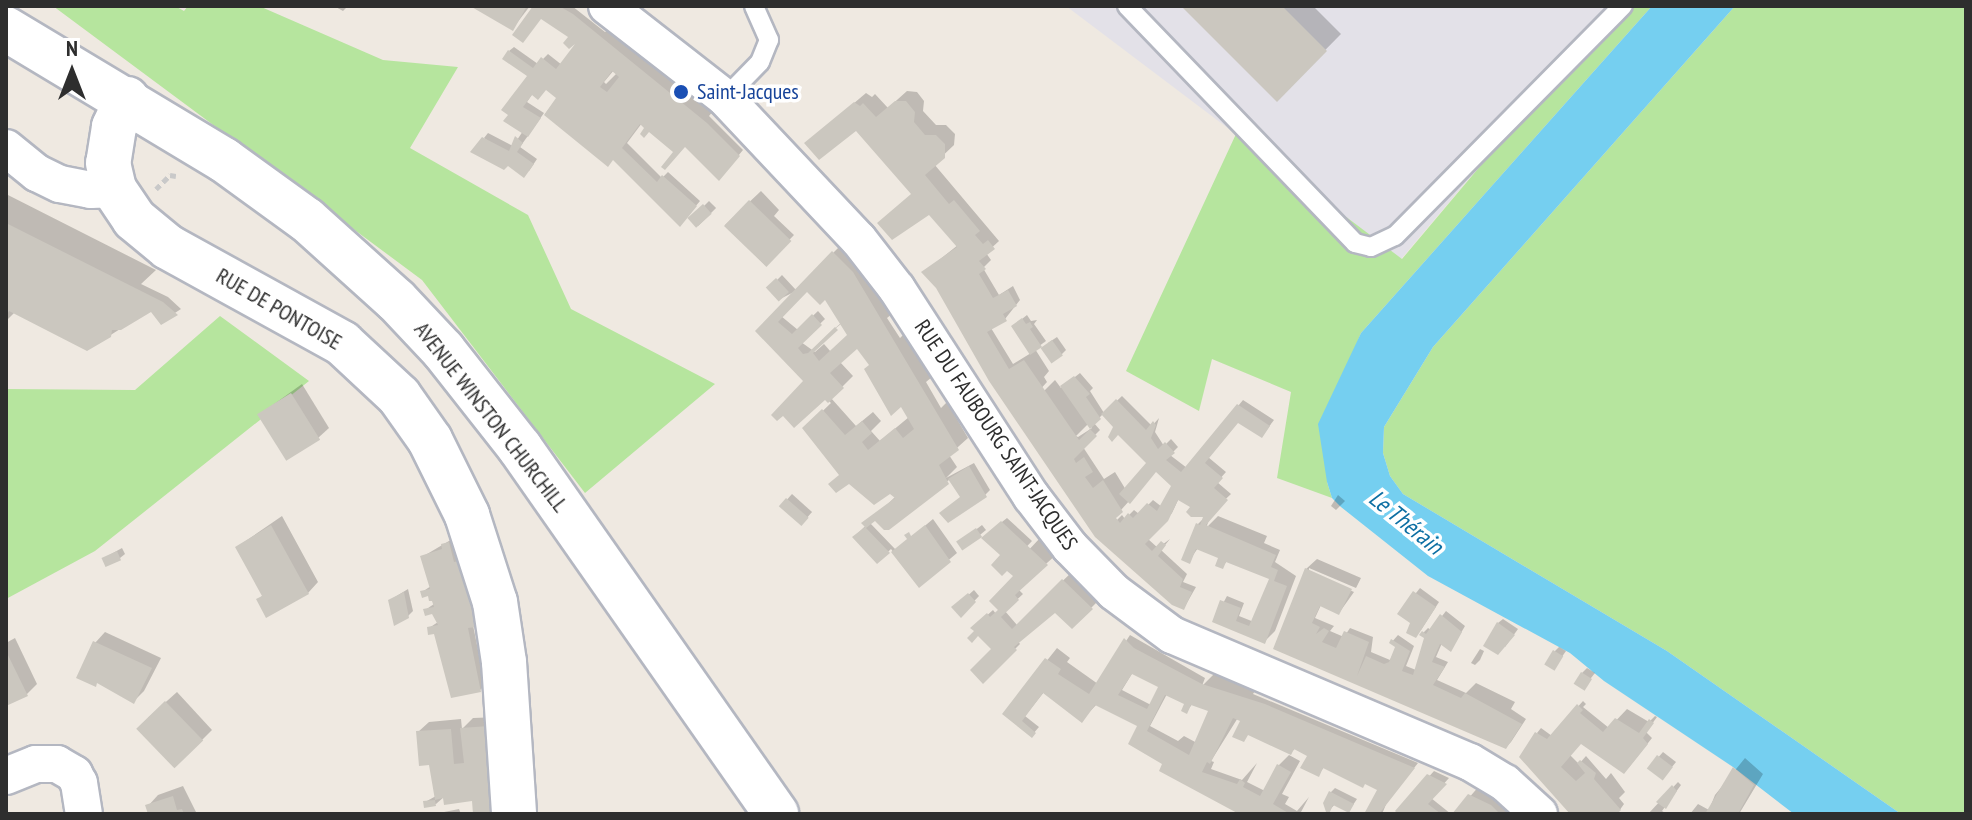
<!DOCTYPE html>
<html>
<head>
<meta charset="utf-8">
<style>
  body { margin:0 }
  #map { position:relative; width:1972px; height:820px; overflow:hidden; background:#efe9e1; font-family:"PT Sans Narrow",sans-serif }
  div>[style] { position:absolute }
  .industrial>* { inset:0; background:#e3e1e8 }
  .green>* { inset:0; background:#b6e59e }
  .water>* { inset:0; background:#75cff0 }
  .shadow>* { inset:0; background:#0003; transform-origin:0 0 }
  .building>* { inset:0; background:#cbc7bf; transform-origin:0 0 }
  .path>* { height:5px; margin-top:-2.5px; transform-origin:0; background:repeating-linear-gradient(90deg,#c9c9c9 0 6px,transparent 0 10px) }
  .roads { filter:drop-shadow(2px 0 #b4b7c1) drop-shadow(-2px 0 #b4b7c1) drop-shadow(0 2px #b4b7c1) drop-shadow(0 -2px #b4b7c1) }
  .lane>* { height:18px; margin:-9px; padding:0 9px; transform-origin:9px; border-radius:9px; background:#fff }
  .street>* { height:36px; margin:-18px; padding:0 18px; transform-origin:18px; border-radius:18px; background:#fff }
  .secondary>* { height:44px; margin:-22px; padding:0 22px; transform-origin:22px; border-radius:22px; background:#fff }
  .dots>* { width:22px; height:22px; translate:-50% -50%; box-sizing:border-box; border:4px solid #fff; border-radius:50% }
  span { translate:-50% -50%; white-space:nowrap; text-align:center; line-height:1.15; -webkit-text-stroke:7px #fff; paint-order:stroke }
  .transit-label { font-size:22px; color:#164399 }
  .left { translate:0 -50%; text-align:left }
  .street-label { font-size:22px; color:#2e2e2e }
  .water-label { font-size:24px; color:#0d6fa3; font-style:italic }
  .frame { position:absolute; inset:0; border:8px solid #2e2e2e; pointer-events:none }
  .north { position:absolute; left:32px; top:32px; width:80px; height:80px; -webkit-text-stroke:6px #fff; paint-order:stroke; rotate:0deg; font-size:22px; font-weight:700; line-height:32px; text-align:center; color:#2e2e2e }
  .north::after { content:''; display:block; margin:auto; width:28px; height:36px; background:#2e2e2e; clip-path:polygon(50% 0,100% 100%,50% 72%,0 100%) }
</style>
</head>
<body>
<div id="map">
  <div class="industrial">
    <div style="clip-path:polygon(1066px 6px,1615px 6px,1401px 259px)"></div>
  </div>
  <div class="green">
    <div style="clip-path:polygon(53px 6px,175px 6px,184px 11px,188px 6px,259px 6px,383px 60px,458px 67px,410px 148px,528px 215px,571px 309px,715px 384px,585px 493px,422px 280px)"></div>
    <div style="clip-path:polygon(1615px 6px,1652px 6px,1361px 333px,1349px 362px,1327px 482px,1332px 498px,1277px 478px,1291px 392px,1212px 359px,1199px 411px,1126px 371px,1236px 134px,1402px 259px)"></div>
    <div style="clip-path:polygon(1735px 6px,1966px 6px,1966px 814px,1901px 814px,1667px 651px,1403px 494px,1390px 476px,1383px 453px,1384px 427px,1433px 347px)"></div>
    <div style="clip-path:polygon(220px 316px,309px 381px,95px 551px,6px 599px,6px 389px,135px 390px)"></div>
  </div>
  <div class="water">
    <div style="clip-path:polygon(1652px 6px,1735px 6px,1433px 347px,1384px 427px,1383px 453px,1390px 476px,1403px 494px,1667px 651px,1901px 814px,1794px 814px,1733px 767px,1604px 681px,1570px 653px,1428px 576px,1341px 507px,1332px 498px,1327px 482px,1318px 424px,1361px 333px)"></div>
  </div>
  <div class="shadow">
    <div style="clip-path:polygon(334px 6px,348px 6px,343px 11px)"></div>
    <div style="clip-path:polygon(474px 6px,530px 6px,513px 28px)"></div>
    <div style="clip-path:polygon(evenodd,535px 6px,572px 6px,605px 32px,612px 27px,714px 110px,709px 116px,743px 150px,723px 174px,686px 145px,676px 152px,642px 123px,627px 143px,662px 178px,668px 172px,700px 201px,684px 220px,614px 158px,608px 164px,545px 114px,558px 97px,546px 88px,533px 93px,527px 102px,544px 113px,520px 147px,537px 159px,529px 171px,484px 138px,488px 133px,513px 146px,523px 131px,506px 120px,530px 76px,509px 51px,514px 47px,538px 64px,548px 54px,562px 65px,583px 37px,571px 37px,535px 6px,614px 70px,617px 73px,606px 84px,604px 82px,614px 70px)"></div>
    <div style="clip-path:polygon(1183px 6px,1313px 6px,1341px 34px,1277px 99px)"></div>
    <div style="clip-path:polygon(evenodd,907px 91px,917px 92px,924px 101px,923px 111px,936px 125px,946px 125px,955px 134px,954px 145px,934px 164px,999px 241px,986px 253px,991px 260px,983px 268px,999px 295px,1013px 286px,1020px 300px,1005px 319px,991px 328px,1013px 364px,1031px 353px,1013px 326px,1027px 315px,1031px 321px,1037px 320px,1034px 324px,1046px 341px,1035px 349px,1049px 371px,1044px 377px,1047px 382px,1036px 394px,1038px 397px,1055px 380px,1061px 388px,1080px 373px,1093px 388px,1090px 391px,1104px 413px,1122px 396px,1152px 426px,1159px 418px,1155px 432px,1164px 446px,1171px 439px,1178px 447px,1170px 455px,1187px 468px,1243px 400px,1274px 420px,1262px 436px,1238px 420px,1208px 457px,1226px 472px,1217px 482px,1231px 494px,1212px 512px,1206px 528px,1218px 516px,1267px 536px,1264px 543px,1280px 550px,1275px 562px,1296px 576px,1275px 631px,1264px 642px,1248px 635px,1251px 627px,1245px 633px,1214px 620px,1227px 596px,1244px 603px,1239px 616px,1254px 622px,1272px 578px,1228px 560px,1222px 567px,1217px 565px,1221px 557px,1198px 548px,1189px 561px,1183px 559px,1198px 524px,1206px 516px,1192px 515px,1189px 512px,1193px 507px,1179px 498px,1172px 513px,1148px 539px,1158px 548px,1170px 539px,1161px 550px,1187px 574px,1183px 582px,1196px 587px,1184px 608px,1174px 603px,1097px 536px,1045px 460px,1050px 454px,1043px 457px,991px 380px,938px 287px,924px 272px,958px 245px,929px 213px,893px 238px,880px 223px,913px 194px,856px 129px,819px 157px,807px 143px,866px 93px,872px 97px,875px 94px,888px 108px,907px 91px,1103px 414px,1115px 426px,1110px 437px,1112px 439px,1118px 433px,1149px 463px,1126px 490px,1115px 472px,1104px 479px,1083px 447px,1100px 430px,1094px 423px,1103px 414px,907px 91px,1089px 423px,1092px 428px,1078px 437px,1076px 436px,1089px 423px,907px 91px,1157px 470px,1174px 485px,1162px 507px,1153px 500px,1139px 514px,1134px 510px,1125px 519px,1122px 515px,1114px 523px,1112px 520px,1157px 470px)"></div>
    <div style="clip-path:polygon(761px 191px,779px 210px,774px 216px,794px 235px,765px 265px,725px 225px)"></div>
    <div style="clip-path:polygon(6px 194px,156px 270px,141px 284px,168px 297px,181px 309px,161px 322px,152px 309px,109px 336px,15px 312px,6px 321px)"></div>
    <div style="left:709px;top:201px;width:10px;height:25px;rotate:45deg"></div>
    <div style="clip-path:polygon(evenodd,844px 242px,893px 313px,887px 318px,900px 338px,905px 333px,932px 377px,926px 382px,941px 408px,947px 402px,968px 438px,949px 455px,957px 467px,946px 478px,974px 463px,990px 490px,985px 495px,962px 497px,951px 479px,870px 523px,896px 550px,933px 519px,957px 553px,919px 585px,891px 549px,877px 562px,854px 537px,896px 496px,842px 474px,805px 428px,831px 403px,758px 331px,794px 292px,780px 299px,769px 288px,782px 275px,796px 290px,844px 242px,807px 289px,825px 297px,841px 323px,823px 339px,842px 323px,849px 335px,831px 352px,824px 344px,815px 352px,801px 342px,825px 319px,818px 311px,798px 330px,781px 316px,807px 289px,844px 242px,866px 338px,871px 365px,909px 417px,880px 441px,871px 431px,881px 421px,873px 412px,856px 426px,831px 398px,853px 376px,840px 362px,866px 338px)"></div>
    <div style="clip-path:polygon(1057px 337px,1066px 350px,1061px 355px,1048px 343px)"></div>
    <div style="clip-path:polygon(302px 384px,329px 428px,318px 438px,259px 415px)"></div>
    <div style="left:792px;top:494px;width:27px;height:16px;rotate:42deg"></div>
    <div style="clip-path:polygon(1338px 495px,1345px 501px,1336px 510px,1331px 506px)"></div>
    <div style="clip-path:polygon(282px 516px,318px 582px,308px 593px,258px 600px,263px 595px,237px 547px)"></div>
    <div style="clip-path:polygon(1007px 518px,1032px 541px,1002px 573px,1003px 555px,988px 533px)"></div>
    <div style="clip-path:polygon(982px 525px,986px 530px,964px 548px,965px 538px)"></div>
    <div style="clip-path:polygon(454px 538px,480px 620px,473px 625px,485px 685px,480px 690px,436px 632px,429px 628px,438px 622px,433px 612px,425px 610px,434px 604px,429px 594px,422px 592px,431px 586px,422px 557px)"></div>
    <div style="clip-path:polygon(1040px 538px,1057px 554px,1018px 589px,1023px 594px,1005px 611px,1017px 625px,1074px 570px,1102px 597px,1072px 627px,1055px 611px,1018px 641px,1020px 644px,983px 681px,994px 649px,973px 628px,993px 610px,996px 614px,1016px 576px,1010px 570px)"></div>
    <div style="clip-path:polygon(122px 548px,125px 554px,120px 558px,104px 558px)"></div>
    <div style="clip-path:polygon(1317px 559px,1361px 578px,1356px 588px,1309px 568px,1309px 572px,1354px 592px,1339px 613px,1321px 605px,1315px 618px,1334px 626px,1330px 631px,1344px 637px,1350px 628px,1373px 637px,1371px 652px,1390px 660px,1397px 646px,1391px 643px,1398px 635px,1414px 646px,1406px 666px,1416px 670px,1427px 637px,1422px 634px,1428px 628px,1431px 630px,1446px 611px,1465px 626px,1451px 650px,1442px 643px,1436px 657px,1448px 662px,1437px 680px,1466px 693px,1476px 683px,1515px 702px,1511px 709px,1526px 719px,1511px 742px,1506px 747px,1275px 648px,1306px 569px)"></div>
    <div style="clip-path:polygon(1420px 588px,1439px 602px,1421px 630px,1400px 613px)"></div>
    <div style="clip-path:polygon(408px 589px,413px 611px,408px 616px,390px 600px)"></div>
    <div style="clip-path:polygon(974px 590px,979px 596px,961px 615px,954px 608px)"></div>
    <div style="clip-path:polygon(1503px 619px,1518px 629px,1505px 647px,1498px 623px)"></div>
    <div style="clip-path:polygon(105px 632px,161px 658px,144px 691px,134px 701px,98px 681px,95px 643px)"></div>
    <div style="clip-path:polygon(evenodd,1130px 635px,1205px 678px,1202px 686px,1214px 674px,1257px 688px,1253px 694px,1418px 763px,1387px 802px,1382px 814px,1367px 814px,1380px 789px,1325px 766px,1318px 775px,1309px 755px,1296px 748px,1290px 753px,1249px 733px,1243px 740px,1244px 708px,1211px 761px,1214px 762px,1211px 769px,1242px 780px,1257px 763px,1247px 782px,1265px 791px,1279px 765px,1289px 755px,1300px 761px,1282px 794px,1289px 797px,1285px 804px,1297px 811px,1309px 797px,1301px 812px,1304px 814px,1244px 814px,1168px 756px,1140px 725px,1097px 704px,1082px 720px,1044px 692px,1025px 716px,1039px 727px,1032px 735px,1005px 713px,1057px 648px,1070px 658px,1067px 662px,1098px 684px,1130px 635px,1133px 672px,1161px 686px,1151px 705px,1122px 690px,1133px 672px,1130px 635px,1167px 694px,1186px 703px,1187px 711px,1193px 703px,1210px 709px,1197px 743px,1184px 736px,1178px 741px,1150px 726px,1167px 694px)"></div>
    <div style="clip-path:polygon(15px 638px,37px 684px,27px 694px,6px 704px,6px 643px)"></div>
    <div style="clip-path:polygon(1559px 647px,1566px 651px,1554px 668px,1555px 651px)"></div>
    <div style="clip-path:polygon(1480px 649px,1484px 651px,1480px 660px,1475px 665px,1471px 663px)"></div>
    <div style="clip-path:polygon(1587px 668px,1595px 673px,1587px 683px,1582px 673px)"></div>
    <div style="clip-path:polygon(177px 692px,212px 730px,175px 767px,148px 718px)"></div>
    <div style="clip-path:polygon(1583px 701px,1586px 704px,1583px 707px,1609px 728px,1627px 709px,1649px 722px,1655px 716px,1657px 717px,1646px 732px,1652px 738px,1629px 767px,1581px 742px,1570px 755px,1579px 764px,1586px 756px,1606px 779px,1611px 773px,1625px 792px,1619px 798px,1624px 804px,1617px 814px,1573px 814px,1537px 733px,1541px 728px,1552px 736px)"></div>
    <div style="clip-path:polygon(500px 717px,475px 814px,474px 798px,445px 796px,436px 804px,425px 802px,436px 796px,431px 763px,418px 732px,429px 722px,461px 719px,462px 729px,473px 718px)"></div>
    <div style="clip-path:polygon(1663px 752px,1676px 762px,1667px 773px,1649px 768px)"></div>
    <div style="clip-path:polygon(1745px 758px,1763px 774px,1739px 814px,1690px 814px,1698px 804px,1709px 810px,1715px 795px)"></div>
    <div style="clip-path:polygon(1434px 771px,1449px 778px,1431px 798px,1451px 814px,1401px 814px,1398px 811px)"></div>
    <div style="clip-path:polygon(1678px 782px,1681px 785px,1662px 811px,1667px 814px,1648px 814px)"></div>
    <div style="clip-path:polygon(1480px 785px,1499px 794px,1494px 799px,1509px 814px,1455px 814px)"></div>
    <div style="clip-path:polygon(183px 786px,197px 814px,149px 814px,148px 806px,158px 795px)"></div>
    <div style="clip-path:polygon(1335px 788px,1357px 799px,1349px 811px,1335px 804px,1329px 811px,1330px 793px)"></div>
    <div style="clip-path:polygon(459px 809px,461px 814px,434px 814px)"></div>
  </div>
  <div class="building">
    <div style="clip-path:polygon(470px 6px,527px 6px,513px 31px)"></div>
    <div style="clip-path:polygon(evenodd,533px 6px,559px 6px,573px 14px,707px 123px,740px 156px,719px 181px,685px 147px,665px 170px,661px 167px,673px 152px,649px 132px,644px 138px,640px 134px,644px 128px,640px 124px,622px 148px,657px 182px,662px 175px,697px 206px,680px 227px,613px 160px,608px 167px,544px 115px,556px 98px,546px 90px,538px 100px,532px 95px,523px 107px,541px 118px,528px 137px,503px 121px,508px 115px,501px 110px,527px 76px,502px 59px,508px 50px,533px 68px,541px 57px,556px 69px,575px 44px,569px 49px,563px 43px,568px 37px,541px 19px,523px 43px,512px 35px,533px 6px,612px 71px,619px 77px,607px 92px,600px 87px,612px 71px)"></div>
    <div style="clip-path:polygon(1181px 6px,1282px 6px,1327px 51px,1277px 102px)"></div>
    <div style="clip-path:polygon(895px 101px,906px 101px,915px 112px,914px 122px,925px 135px,936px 135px,945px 144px,945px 158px,925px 175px,949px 204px,954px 200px,980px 231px,975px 235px,983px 244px,988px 240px,995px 249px,979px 261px,986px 269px,979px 274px,993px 298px,1008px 290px,1017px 306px,1003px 314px,1007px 321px,987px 332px,1009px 369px,1024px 360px,1079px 440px,1090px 429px,1097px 436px,1074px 459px,1076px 463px,1084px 457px,1093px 472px,1085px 477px,1093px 488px,1103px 480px,1123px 512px,1116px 518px,1120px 523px,1128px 513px,1133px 518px,1147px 503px,1157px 511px,1171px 486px,1156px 472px,1130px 504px,1119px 494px,1146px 463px,1118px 435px,1112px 442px,1108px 437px,1113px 427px,1101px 414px,1116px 399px,1146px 430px,1153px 421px,1156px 425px,1151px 438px,1158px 449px,1165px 442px,1175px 453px,1166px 460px,1181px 472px,1237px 404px,1270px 426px,1262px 438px,1238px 423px,1205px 463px,1223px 478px,1214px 488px,1228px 500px,1206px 525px,1276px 555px,1271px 567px,1278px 570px,1274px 581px,1287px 586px,1265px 644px,1212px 622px,1220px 600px,1241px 608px,1236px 621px,1249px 626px,1269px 579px,1226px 562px,1223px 569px,1215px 566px,1218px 558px,1196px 549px,1190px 564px,1181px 560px,1196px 523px,1200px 525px,1203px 517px,1191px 517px,1186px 512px,1190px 507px,1178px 500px,1168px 521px,1145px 544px,1152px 551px,1161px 541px,1166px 545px,1158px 556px,1183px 579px,1180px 587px,1192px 592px,1184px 610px,1172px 605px,1095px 537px,989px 381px,936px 288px,921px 272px,957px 247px,929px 215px,892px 240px,877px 223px,911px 194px,856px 131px,819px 160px,804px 143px,854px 102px,860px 106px,863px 103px,876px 117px)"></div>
    <div style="clip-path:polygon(515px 136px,523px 143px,517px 152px,534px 164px,524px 178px,508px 166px,504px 170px,470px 152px,482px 137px,509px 151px)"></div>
    <div style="left:749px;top:200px;width:59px;height:36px;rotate:44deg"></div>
    <div style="left:703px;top:204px;width:13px;height:21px;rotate:48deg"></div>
    <div style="clip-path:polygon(6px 223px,163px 302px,178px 315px,161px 325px,151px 312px,121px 330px,112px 330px,111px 337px,87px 351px,9px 311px,6px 317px)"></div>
    <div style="clip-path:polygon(evenodd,832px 251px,853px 272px,959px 450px,939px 465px,949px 484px,889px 530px,884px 530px,875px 521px,866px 528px,890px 553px,877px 564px,852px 537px,865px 527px,861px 523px,895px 498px,890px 494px,874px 505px,849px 484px,836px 493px,828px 484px,839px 475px,802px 428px,822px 409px,845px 435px,862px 421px,872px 433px,862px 442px,868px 450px,895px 428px,903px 438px,914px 429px,901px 407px,891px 416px,864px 369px,869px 365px,857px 349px,830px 373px,844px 388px,828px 403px,825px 400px,794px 428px,783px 416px,777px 421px,771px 415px,803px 381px,755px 331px,832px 251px,807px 292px,820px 305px,825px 300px,847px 335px,819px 361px,813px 353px,838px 330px,835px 327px,808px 353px,803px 354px,798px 348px,822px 325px,812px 314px,792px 334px,778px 322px,807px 292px)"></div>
    <div style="left:776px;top:278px;width:19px;height:14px;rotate:47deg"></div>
    <div style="clip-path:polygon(1022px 318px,1026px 324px,1030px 322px,1033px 327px,1030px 329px,1042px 347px,1030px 355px,1011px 326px)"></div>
    <div style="left:1052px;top:340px;width:19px;height:14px;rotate:55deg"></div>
    <div style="clip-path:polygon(1074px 376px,1090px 394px,1086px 397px,1101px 419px,1090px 429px,1060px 386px)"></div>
    <div style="left:291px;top:393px;width:55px;height:40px;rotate:58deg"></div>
    <div style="clip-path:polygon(969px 466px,987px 497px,948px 523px,939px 513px,960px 497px,948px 479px)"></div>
    <div style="left:786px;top:498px;width:30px;height:11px;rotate:41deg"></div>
    <div style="clip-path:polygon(1001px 521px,1048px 565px,1015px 595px,1019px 600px,1001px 617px,1012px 629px,1062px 579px,1093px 609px,1072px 629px,1055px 613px,1014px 647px,1017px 650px,983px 684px,970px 670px,991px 649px,978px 636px,972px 643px,967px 638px,974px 631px,970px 628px,987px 613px,990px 617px,998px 610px,989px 601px,1013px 576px,1007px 571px,1002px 576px,991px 565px,1000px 555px,981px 538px)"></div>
    <div style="clip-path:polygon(271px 525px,309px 594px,266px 618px,256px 599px,262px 596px,235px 547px)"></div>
    <div style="clip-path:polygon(925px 525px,951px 562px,919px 588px,891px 552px,907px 539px,904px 535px,909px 532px,911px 536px)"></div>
    <div style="left:976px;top:528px;width:11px;height:24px;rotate:56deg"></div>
    <div style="clip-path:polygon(449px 542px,454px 562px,459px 561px,473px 606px,476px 627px,468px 628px,481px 692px,451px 698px,434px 634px,428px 635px,427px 627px,438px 625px,432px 614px,425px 616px,423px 609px,434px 607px,432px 601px,429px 601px,428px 596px,422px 598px,420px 591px,430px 589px,420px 556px,442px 549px,441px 544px)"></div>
    <div style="left:117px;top:551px;width:10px;height:17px;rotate:66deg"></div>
    <div style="clip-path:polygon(1305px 568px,1352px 589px,1339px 615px,1320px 606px,1312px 623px,1320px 627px,1316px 634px,1324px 628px,1329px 631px,1322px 642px,1336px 648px,1344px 631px,1369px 642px,1357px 676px,1366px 656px,1384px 664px,1389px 662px,1395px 647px,1389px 643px,1391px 639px,1410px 651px,1402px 671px,1413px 675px,1424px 638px,1419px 635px,1422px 631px,1426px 634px,1440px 614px,1462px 632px,1451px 652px,1440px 644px,1432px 662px,1445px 667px,1433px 685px,1461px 698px,1465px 693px,1522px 724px,1506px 749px,1273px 649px)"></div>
    <div style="clip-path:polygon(1413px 591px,1436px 607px,1416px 638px,1406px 633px,1410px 623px,1397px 614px)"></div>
    <div style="clip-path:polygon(404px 592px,409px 618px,394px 626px,388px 600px)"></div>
    <div style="clip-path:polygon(968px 593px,976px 602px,961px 618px,951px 607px)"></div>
    <div style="clip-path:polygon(1497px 622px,1515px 635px,1498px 655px,1483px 646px)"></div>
    <div style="clip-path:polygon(evenodd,1124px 638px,1134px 648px,1202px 684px,1265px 704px,1415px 768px,1379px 814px,1364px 814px,1377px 790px,1365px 784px,1363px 788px,1323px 768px,1319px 777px,1300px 768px,1307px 756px,1294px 749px,1291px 755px,1248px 735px,1244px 742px,1232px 737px,1240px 721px,1233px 718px,1210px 764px,1207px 762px,1202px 772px,1237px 784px,1240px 779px,1245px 783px,1243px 787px,1260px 796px,1277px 764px,1291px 772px,1273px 804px,1290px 814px,1239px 814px,1159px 771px,1162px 764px,1128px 744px,1137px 726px,1095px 705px,1082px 723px,1043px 693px,1022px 721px,1036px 733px,1032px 738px,1002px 714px,1045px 658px,1061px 669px,1058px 674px,1089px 694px,1124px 638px,1132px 674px,1158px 687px,1147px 709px,1118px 695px,1132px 674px,1124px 638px,1165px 695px,1184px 704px,1181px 711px,1187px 714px,1191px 705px,1208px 711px,1189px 755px,1147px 731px,1165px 695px)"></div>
    <div style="clip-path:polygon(93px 641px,152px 668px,134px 704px,97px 683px,96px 687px,76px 678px)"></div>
    <div style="left:1553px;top:650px;width:12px;height:17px;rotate:31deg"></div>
    <div style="clip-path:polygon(6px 651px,28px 696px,6px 706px)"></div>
    <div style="left:1581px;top:672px;width:13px;height:14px;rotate:32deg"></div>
    <div style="left:165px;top:701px;width:55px;height:40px;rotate:46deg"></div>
    <div style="clip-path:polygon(1577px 704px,1583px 710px,1580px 713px,1603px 732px,1615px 718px,1639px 733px,1649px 719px,1654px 723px,1643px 738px,1648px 744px,1624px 774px,1581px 744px,1561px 767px,1576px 781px,1585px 773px,1577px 763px,1580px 760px,1596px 773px,1594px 779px,1621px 810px,1617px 814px,1570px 814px,1519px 757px,1535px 732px,1547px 739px)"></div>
    <div style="clip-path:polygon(490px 726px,494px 814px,473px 814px,472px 801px,444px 805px,443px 798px,435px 800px,436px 806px,424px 808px,423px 801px,435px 800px,429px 765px,419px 766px,416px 731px,451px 729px,454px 764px,464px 763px,460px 728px)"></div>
    <div style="left:1657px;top:755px;width:20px;height:17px;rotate:37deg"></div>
    <div style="clip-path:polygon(1733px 767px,1754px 785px,1738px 814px,1705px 814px)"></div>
    <div style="clip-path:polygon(1427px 774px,1447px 784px,1428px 804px,1441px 814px,1398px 814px,1395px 811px)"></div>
    <div style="clip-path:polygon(1672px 785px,1677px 791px,1666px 809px,1656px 802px)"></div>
    <div style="clip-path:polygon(1329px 791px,1354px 804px,1349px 813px,1333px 805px,1329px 814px,1326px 812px,1323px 803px)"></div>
    <div style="clip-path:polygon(1468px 794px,1491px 805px,1500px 814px,1452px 814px)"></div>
    <div style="clip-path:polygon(173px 796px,177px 810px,182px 809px,184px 814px,148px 814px,145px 805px)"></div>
  </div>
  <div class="path">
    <div style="left:156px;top:189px;width:20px;rotate:-45deg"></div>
    <div style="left:170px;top:175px;width:6px;rotate:9deg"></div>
  </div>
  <div class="roads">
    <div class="lane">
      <div style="left:1127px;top:6px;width:329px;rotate:46.1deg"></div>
      <div style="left:1355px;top:243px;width:16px;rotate:14deg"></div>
      <div style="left:1371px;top:247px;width:26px;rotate:-25deg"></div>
      <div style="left:1395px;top:236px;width:324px;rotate:-45.3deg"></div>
      <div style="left:725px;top:98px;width:50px;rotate:-45.8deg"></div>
      <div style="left:760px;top:62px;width:24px;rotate:-68deg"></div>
      <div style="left:769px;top:40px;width:37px;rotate:-114deg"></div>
    </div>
    <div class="street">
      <div style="left:607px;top:6px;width:150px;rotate:37.9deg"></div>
      <div style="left:725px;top:98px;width:195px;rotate:46.7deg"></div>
      <div style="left:859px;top:240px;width:62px;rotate:52.2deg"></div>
      <div style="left:897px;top:289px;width:247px;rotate:57.1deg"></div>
      <div style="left:1031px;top:496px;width:64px;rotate:52.6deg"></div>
      <div style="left:1070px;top:547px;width:63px;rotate:45.6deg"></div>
      <div style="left:1114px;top:592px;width:72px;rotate:36.6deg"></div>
      <div style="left:1172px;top:635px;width:324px;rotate:23.1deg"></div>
      <div style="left:1470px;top:762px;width:41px;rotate:31deg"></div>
      <div style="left:1505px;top:783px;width:46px;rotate:42.4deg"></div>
      <div style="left:6px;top:148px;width:40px;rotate:39deg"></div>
      <div style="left:37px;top:173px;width:25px;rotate:26deg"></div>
      <div style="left:60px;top:184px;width:31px;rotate:11deg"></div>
      <div style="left:90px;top:190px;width:24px;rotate:-2deg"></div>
      <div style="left:6px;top:776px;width:32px;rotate:-22deg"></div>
      <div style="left:36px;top:764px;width:21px"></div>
      <div style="left:57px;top:764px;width:20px;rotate:30deg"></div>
      <div style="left:74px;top:774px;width:10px;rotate:61deg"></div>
      <div style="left:79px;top:783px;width:31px;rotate:81deg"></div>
    </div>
    <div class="secondary">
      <div style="left:6px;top:29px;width:254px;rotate:31deg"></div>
      <div style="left:224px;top:160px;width:102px;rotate:35.9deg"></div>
      <div style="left:307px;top:220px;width:120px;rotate:42deg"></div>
      <div style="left:396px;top:300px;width:69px;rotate:46.8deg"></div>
      <div style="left:443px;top:350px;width:125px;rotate:51.8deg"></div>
      <div style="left:520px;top:448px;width:447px;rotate:55deg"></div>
      <div style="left:127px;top:99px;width:31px;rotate:115deg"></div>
      <div style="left:114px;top:127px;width:36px;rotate:99deg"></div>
      <div style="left:108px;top:163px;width:27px;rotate:77deg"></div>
      <div style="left:114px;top:189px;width:36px;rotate:56deg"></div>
      <div style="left:134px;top:219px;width:44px;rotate:39.5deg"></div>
      <div style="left:168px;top:247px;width:199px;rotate:28.9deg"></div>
      <div style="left:342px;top:343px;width:78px;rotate:42.9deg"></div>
      <div style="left:399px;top:396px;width:54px;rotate:54.8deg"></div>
      <div style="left:430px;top:440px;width:84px;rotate:63.7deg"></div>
      <div style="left:467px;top:515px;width:91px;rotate:72.2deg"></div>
      <div style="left:495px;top:602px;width:61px;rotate:81.5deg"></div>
      <div style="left:504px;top:662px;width:152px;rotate:86.2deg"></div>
    </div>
  </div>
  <div class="dots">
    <div style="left:681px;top:92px;background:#1a4fb4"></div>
  </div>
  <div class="transit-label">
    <span class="left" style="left:697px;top:92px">Saint-Jacques</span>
  </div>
  <div class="street-label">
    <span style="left:279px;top:309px;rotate:30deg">RUE DE PONTOISE</span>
    <span style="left:491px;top:417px;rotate:52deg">AVENUE WINSTON CHURCHILL</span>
    <span style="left:996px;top:435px;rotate:56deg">RUE DU FAUBOURG SAINT-JACQUES</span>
  </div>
  <div class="water-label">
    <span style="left:1406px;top:522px;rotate:39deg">Le Thérain</span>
  </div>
  <div class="frame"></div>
  <div class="north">N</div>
</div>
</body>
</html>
